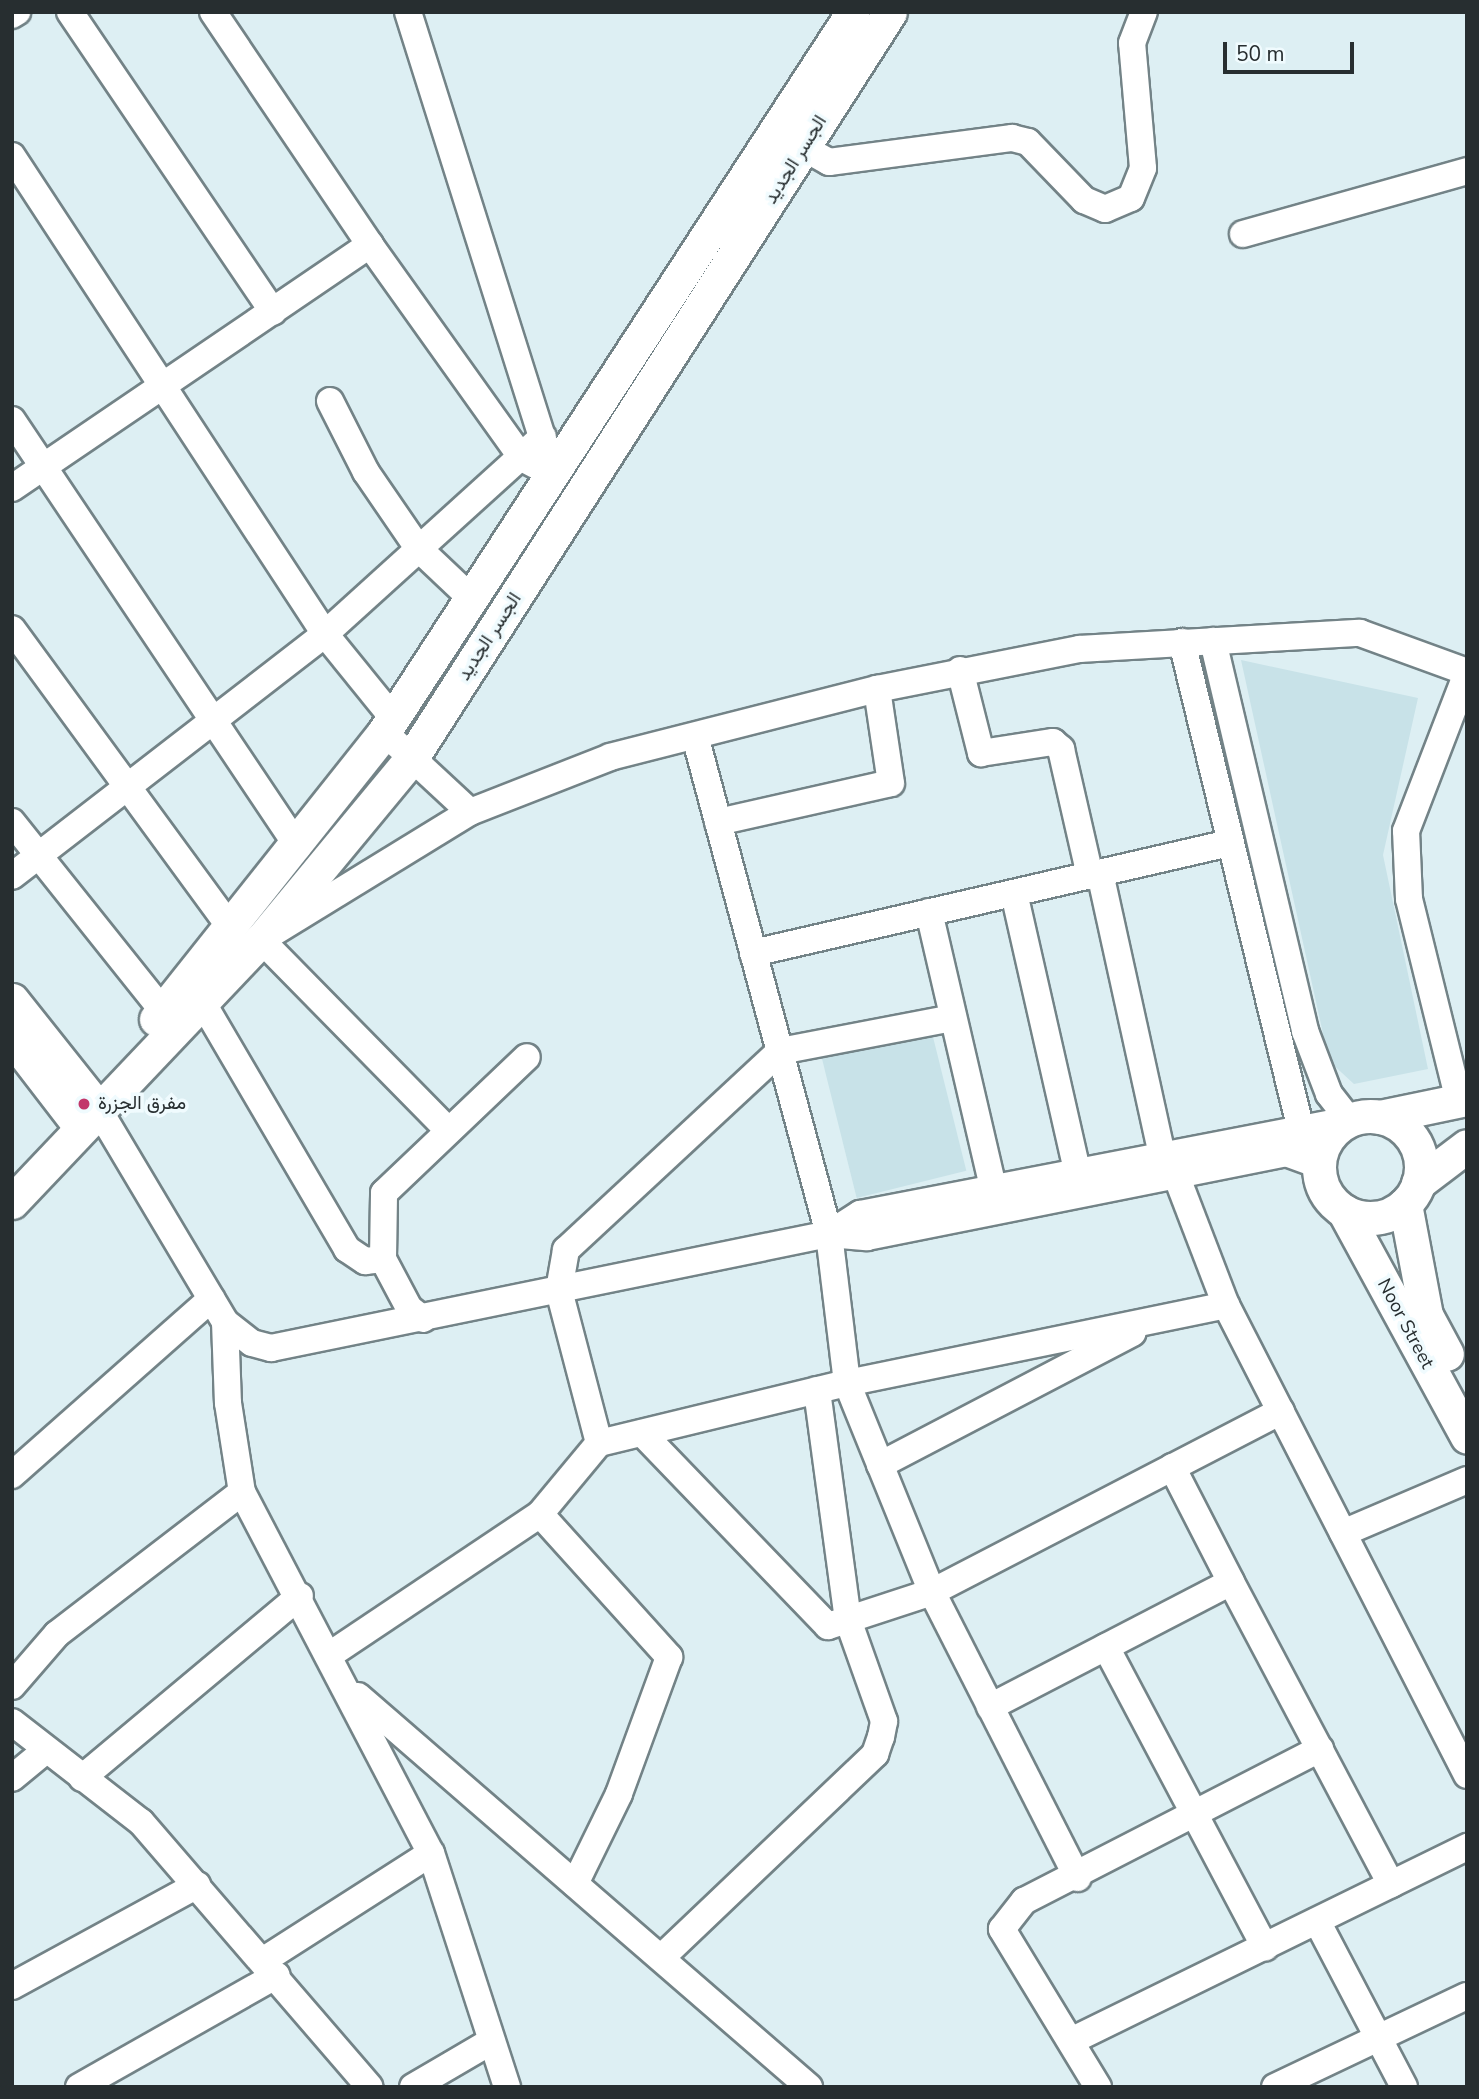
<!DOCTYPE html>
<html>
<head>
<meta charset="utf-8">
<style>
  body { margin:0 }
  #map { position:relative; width:1479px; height:2099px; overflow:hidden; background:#ddeff3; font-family:"Nunito Sans",Vazirmatn,sans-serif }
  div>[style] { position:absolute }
  .built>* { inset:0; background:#c8e2e8; transform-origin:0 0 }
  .roads { filter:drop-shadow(2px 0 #738387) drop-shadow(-2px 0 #738387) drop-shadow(0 2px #738387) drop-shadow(0 -2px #738387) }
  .minor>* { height:26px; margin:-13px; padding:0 13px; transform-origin:13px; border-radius:13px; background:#fff }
  .major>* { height:33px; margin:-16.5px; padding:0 16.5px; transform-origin:16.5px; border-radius:16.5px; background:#fff }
  .major>.ring { margin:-16.5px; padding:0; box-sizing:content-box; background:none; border:33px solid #fff; border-radius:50% }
  .dots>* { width:19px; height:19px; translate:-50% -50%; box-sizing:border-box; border:4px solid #f0fbfe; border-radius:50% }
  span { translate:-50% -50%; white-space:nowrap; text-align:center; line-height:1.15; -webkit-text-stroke:7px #f0fbfe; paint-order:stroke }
  .street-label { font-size:19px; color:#272e30 }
  .poi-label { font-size:19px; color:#272e30 }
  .left { translate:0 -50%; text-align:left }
  .frame { position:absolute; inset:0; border:14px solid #272e30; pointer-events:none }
  .scale { position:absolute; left:1223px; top:42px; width:131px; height:32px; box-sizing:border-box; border:4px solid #272e30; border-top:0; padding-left:9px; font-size:21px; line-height:24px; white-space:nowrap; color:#272e30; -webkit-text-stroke:5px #f0fbfe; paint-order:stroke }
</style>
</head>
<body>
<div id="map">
  <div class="built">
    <div style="clip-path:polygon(1241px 660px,1418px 698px,1383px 855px,1428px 1069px,1354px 1084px,1329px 1061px)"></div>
    <div style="left:931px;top:1029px;width:146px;height:113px;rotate:76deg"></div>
  </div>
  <div class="roads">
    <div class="minor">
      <div style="left:70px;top:12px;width:362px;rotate:55.9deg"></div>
      <div style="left:213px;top:12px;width:281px;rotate:56deg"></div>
      <div style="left:370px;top:245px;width:262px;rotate:54.5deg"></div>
      <div style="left:522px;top:458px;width:15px;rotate:28deg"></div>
      <div style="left:408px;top:12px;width:462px;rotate:72.5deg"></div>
      <div style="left:12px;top:15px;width:6px;rotate:-31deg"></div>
      <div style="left:804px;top:148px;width:29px;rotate:29deg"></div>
      <div style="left:829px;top:162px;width:185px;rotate:-7.5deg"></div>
      <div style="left:1012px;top:138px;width:16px;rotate:14deg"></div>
      <div style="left:1028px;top:142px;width:81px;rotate:46deg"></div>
      <div style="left:1084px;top:200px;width:23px;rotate:23deg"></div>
      <div style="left:1105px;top:209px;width:28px;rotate:-23deg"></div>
      <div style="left:1131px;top:198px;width:32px;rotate:-68deg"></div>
      <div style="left:1143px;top:168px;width:125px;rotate:-95deg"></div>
      <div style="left:1132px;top:43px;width:33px;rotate:-69deg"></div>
      <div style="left:12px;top:156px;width:571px;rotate:56.78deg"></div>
      <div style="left:325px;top:634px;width:108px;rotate:51deg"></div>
      <div style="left:1243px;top:234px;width:233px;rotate:-15.7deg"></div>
      <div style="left:330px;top:401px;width:80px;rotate:63.1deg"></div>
      <div style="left:366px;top:472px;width:92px;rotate:55.6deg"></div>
      <div style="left:418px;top:548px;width:74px;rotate:43.4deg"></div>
      <div style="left:12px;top:420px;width:514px;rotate:56.19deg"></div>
      <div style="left:12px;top:488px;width:433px;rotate:-34.2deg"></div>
      <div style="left:12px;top:629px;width:369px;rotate:53.8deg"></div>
      <div style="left:1213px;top:641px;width:401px;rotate:76.7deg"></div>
      <div style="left:1305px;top:1031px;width:67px;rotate:69.1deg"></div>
      <div style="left:1329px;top:1094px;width:33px;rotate:52deg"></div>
      <div style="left:1182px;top:642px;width:498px;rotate:76.3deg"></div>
      <div style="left:1300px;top:1126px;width:43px;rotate:64deg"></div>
      <div style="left:960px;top:670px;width:86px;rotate:75.8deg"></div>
      <div style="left:981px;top:753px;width:73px;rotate:-8.7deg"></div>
      <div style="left:1053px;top:742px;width:11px;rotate:41deg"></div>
      <div style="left:1061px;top:749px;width:130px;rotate:77.1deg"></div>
      <div style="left:384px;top:732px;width:117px;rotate:42.9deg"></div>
      <div style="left:695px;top:736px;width:516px;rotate:74.94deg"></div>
      <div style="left:829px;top:1234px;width:150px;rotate:83.1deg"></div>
      <div style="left:847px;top:1383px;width:226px;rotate:67.9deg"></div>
      <div style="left:932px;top:1592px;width:321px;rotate:63deg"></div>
      <div style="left:12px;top:822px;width:242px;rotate:51.4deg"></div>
      <div style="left:718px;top:822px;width:177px;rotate:-12.7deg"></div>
      <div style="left:891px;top:783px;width:95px;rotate:-98.5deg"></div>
      <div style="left:1100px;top:873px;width:288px;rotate:77.6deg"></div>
      <div style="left:12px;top:876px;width:396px;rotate:-37.7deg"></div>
      <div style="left:325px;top:634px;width:294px;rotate:-42.2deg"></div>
      <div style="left:1014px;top:893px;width:284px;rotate:77.2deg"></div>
      <div style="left:929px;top:912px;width:282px;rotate:76.9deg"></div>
      <div style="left:753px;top:953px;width:490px;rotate:-13deg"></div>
      <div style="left:201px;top:1000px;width:289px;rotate:59.6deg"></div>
      <div style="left:347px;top:1249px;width:22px;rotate:34deg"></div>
      <div style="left:365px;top:1261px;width:18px;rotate:-6deg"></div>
      <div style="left:1459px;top:1101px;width:208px;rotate:-103.9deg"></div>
      <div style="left:1409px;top:899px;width:68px;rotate:-92.5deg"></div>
      <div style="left:1406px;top:831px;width:169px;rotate:-68.9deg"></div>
      <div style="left:97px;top:1107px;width:250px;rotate:59.2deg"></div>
      <div style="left:225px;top:1322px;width:34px;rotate:38deg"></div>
      <div style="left:252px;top:1343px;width:20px;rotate:15deg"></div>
      <div style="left:271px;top:1348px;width:570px;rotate:-11.55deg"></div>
      <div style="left:829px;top:1234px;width:38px;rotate:5deg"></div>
      <div style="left:867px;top:1237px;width:427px;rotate:-11.3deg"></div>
      <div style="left:1286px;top:1153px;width:35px;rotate:20deg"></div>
      <div style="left:447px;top:1129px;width:265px;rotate:-134.5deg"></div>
      <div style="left:261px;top:940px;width:245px;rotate:-31.5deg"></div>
      <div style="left:470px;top:812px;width:150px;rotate:-21.4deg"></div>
      <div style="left:610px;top:757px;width:276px;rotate:-14.3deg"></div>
      <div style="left:877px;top:689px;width:206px;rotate:-11.2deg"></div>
      <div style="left:1079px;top:649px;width:281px;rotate:-3.3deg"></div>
      <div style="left:1360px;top:633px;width:114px;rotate:20deg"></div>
      <div style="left:1176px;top:1175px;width:139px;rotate:69deg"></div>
      <div style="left:1226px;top:1305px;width:528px;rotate:62.85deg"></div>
      <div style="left:829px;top:1234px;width:37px;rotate:-33deg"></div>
      <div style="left:860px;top:1214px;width:498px;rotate:-10.9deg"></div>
      <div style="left:423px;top:1319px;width:18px;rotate:-142deg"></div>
      <div style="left:409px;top:1308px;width:55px;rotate:-118deg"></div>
      <div style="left:383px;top:1259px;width:66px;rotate:-89.1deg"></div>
      <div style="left:384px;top:1193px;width:197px;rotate:-43.6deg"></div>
      <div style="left:225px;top:1322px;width:81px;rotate:87.9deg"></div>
      <div style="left:228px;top:1403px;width:90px;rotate:81.1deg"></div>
      <div style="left:242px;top:1492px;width:407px;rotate:62.4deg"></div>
      <div style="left:431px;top:1853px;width:246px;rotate:72deg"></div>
      <div style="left:642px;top:1433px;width:268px;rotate:46.1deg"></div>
      <div style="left:828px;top:1626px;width:109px;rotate:-18.1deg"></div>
      <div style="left:932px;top:1592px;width:393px;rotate:-27.4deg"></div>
      <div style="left:599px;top:1443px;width:158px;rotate:-104.7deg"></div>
      <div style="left:559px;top:1290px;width:41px;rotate:-80.1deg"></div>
      <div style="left:566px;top:1250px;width:292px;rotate:-42.9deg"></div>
      <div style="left:780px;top:1051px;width:176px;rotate:-10.8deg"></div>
      <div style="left:880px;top:1465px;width:285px;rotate:-27.6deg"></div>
      <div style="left:1172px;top:1467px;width:129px;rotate:62.8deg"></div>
      <div style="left:12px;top:1475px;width:266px;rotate:-41.5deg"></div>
      <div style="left:540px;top:1514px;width:193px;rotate:47.9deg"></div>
      <div style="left:669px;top:1657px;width:146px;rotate:110.1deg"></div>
      <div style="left:619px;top:1794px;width:100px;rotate:116.1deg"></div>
      <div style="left:1343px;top:1533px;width:135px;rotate:-23.1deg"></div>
      <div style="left:1106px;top:1647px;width:340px;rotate:62.1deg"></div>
      <div style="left:331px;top:1654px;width:252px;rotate:-33.8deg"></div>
      <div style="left:540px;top:1514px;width:92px;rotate:-50.3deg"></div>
      <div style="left:599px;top:1443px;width:255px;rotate:-13.6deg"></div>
      <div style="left:847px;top:1383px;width:387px;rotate:-11.6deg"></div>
      <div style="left:12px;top:1686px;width:69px;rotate:-49.1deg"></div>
      <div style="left:57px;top:1634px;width:233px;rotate:-37.5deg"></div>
      <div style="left:358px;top:1696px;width:597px;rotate:40.92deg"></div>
      <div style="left:990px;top:1707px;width:271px;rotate:-27.4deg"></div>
      <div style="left:1231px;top:1582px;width:342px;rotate:62.1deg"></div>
      <div style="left:12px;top:1722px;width:163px;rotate:37.8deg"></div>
      <div style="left:141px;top:1822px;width:350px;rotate:49.2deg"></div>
      <div style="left:12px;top:1778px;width:44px;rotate:-39.5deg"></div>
      <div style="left:82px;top:1778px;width:284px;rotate:-39.9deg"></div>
      <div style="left:1317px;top:1921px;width:187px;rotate:62.3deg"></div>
      <div style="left:661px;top:1958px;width:296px;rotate:-43.6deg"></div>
      <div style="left:875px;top:1754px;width:18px;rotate:-71deg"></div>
      <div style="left:881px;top:1737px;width:16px;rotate:-79deg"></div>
      <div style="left:884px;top:1721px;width:107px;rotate:-109.6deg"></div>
      <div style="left:848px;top:1620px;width:232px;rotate:-97.7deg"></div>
      <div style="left:264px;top:1960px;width:198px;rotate:-32.6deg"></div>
      <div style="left:12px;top:1986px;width:211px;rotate:-28.6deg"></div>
      <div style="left:1073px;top:2040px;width:439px;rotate:-26.1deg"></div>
      <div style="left:79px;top:2087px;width:227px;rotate:-29.5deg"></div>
      <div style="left:413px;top:2087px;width:89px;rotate:-30.3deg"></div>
      <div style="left:1098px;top:2087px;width:185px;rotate:-121.3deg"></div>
      <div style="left:1002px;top:1929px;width:36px;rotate:-52deg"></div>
      <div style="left:1024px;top:1901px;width:333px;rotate:-27.2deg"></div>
      <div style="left:1275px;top:2087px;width:212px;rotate:-25.4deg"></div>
    </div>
    <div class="major">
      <div style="left:12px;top:1000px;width:137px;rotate:51.5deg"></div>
      <div style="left:156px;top:1019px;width:367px;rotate:-51.5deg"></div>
      <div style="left:384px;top:732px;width:859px;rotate:-56.92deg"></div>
      <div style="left:12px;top:1038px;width:110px;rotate:52.4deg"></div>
      <div class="ring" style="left:1319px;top:1116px;width:69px;height:69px"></div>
      <div style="left:1380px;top:1117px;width:89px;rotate:-11.7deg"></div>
      <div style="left:1418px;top:1183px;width:61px;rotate:-37.1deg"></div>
      <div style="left:12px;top:1202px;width:361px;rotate:-46.5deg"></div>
      <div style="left:261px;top:940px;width:235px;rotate:-50.4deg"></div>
      <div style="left:411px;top:759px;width:887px;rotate:-57.33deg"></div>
      <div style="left:1405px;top:1204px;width:113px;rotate:79.3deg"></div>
      <div style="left:1426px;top:1315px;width:44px;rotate:61.7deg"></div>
      <div style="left:1344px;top:1211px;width:257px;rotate:61.4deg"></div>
    </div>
  </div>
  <div class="dots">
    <div style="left:84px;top:1104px;background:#c2366a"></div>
  </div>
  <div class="street-label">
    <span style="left:796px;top:160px;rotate:-58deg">الجسر الجديد</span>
    <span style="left:490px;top:637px;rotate:-57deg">الجسر الجديد</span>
    <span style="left:1405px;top:1324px;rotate:62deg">Noor Street</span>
  </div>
  <div class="poi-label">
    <span class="left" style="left:98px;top:1104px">مفرق الجزرة</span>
  </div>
  <div class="frame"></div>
  <div class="scale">50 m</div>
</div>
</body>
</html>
